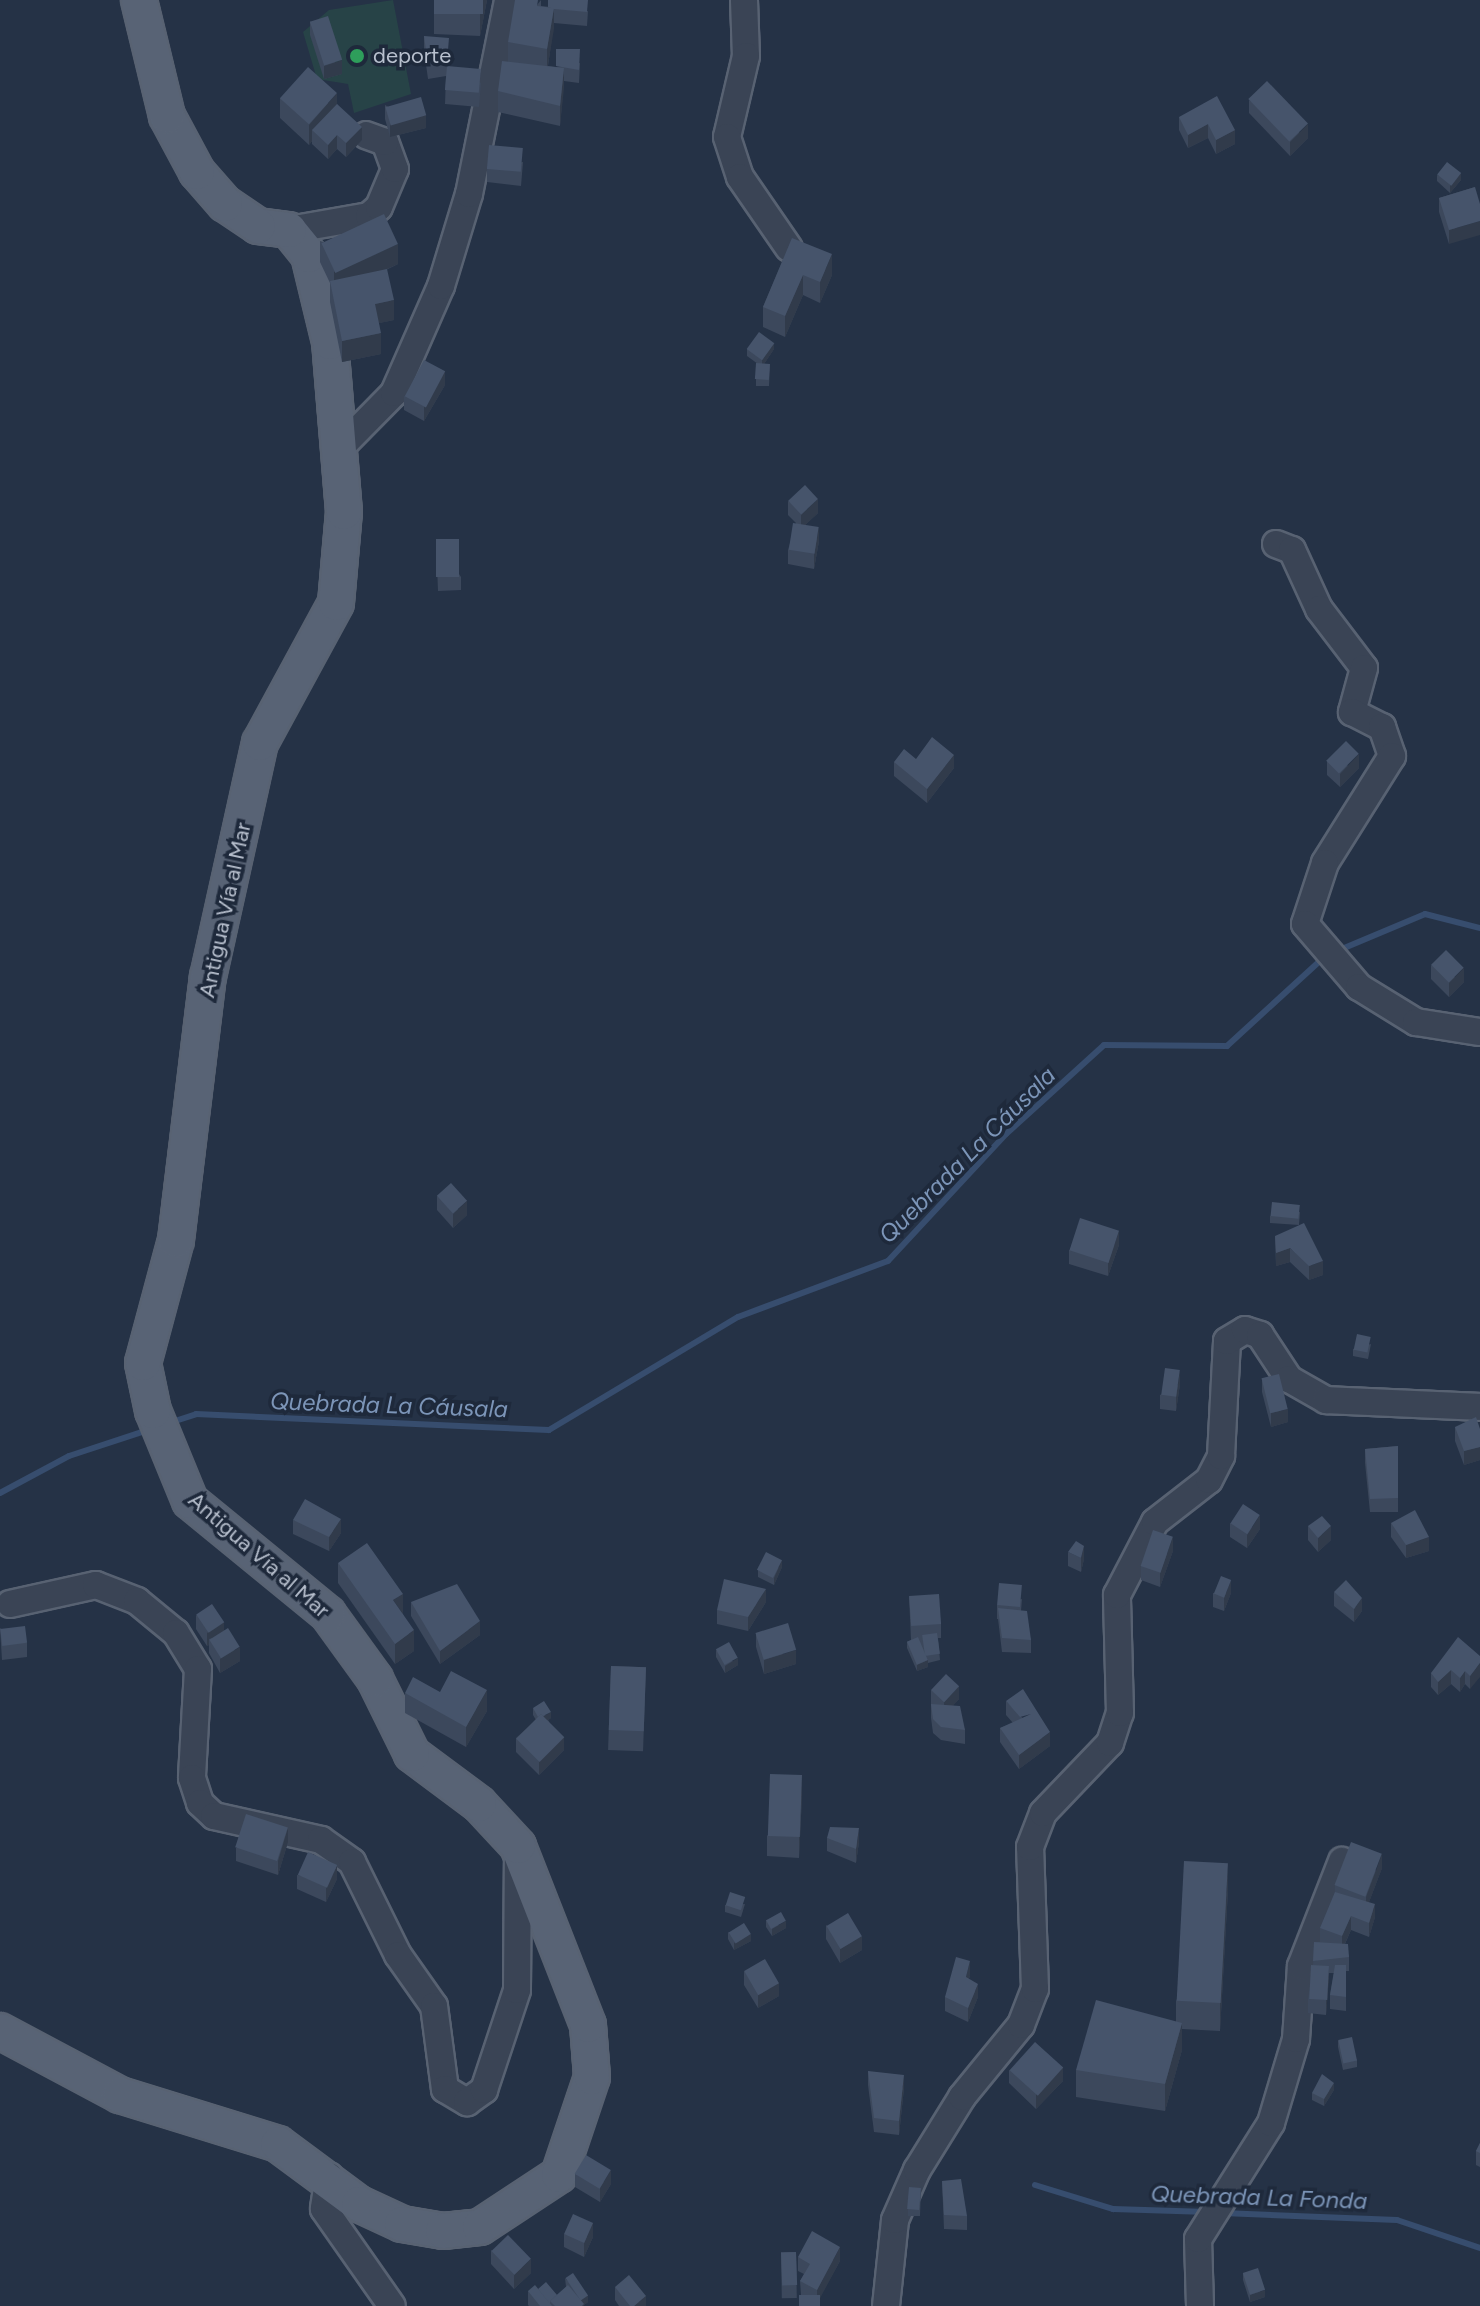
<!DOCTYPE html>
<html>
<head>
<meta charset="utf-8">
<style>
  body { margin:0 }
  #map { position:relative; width:1480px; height:2306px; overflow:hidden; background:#253246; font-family:Figtree,sans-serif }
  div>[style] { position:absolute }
  .green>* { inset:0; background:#274347 }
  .stream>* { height:6px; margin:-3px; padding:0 3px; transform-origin:3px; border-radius:3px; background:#374d6e }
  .roads { filter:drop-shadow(2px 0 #586272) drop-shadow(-2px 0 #586272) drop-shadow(0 2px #586272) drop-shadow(0 -2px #586272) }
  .minor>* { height:26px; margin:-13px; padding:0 13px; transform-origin:13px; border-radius:13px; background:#3a4455 }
  .major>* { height:34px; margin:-17px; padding:0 17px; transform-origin:17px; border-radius:17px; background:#586375 }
  .wall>* { inset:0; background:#3c485c; transform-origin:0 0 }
  .shaded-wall>* { inset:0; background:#313b4b }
  .building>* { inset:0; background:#46546b; transform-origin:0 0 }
  .dots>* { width:22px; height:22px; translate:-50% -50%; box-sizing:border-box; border:4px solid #1e293b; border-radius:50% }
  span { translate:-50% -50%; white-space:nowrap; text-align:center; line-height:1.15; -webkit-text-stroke:7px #1e293b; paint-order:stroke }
  .poi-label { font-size:22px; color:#b8c0ce }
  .left { translate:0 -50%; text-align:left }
  .street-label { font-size:22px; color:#b8c0ce }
  .water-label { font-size:24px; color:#7c95b8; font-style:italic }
</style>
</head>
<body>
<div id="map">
  <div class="green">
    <div style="clip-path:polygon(393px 0,411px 94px,354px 113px,348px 84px,317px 79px,303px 32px,329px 10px)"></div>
  </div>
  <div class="stream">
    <div style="left:1337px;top:951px;width:95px;rotate:-22.8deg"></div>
    <div style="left:1425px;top:914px;width:57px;rotate:14.3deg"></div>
    <div style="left:169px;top:1423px;width:28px;rotate:-18deg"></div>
    <div style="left:196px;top:1414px;width:353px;rotate:2.6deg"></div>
    <div style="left:549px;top:1430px;width:220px;rotate:-30.9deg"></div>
    <div style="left:738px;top:1317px;width:160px;rotate:-20.5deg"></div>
    <div style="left:888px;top:1261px;width:173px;rotate:-47.1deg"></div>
    <div style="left:1006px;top:1134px;width:132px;rotate:-42.2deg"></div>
    <div style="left:1104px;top:1045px;width:123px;rotate:0.5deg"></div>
    <div style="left:1227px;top:1046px;width:130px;rotate:-42.5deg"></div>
    <div style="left:0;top:1493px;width:78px;rotate:-28.2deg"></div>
    <div style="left:69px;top:1456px;width:86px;rotate:-18.2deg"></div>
    <div style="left:1035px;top:2185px;width:82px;rotate:17.1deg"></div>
    <div style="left:1113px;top:2209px;width:95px;rotate:1.8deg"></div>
    <div style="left:1223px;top:2213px;width:174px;rotate:2.3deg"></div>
    <div style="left:1397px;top:2220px;width:88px;rotate:18.6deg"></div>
  </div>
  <div class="roads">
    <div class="minor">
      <div style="left:744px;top:0;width:56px;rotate:88deg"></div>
      <div style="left:746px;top:56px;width:83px;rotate:103.2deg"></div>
      <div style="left:727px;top:137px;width:42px;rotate:72deg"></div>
      <div style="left:740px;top:177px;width:86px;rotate:55.4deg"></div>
      <div style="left:289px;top:230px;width:81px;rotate:-9.9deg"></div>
      <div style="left:369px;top:216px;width:13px;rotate:-42deg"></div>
      <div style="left:379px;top:207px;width:41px;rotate:-67.2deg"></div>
      <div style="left:395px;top:169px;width:29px;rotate:-110deg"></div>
      <div style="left:385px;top:142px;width:20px;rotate:-160deg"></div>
      <div style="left:341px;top:447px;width:76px;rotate:-45.5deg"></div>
      <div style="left:394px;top:393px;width:117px;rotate:-66.3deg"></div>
      <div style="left:441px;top:286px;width:96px;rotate:-73.1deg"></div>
      <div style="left:469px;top:194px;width:198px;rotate:-78.6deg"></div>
      <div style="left:1276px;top:544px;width:17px;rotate:21deg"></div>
      <div style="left:1292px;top:550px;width:65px;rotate:65.4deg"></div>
      <div style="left:1319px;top:609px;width:74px;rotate:52.7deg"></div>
      <div style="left:1364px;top:668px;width:46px;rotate:105.3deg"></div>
      <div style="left:1352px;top:712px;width:34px;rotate:27deg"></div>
      <div style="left:1382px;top:727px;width:31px;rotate:71deg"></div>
      <div style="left:1392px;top:756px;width:126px;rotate:122.1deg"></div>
      <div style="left:1325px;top:863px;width:64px;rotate:108.2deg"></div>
      <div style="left:1305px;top:924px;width:83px;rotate:49.4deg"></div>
      <div style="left:1359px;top:987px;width:67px;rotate:31.6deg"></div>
      <div style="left:1416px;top:1022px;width:65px;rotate:8.9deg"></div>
      <div style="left:10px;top:1604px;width:88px;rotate:-12.5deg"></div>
      <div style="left:96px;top:1585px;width:44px;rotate:21.3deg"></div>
      <div style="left:137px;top:1601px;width:50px;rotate:39.4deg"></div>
      <div style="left:176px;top:1633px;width:42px;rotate:58.6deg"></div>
      <div style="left:198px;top:1669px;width:109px;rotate:93.2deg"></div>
      <div style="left:192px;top:1778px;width:26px;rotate:72deg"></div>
      <div style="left:200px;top:1803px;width:19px;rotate:43deg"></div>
      <div style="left:214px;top:1816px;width:110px;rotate:12.6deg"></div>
      <div style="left:321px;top:1840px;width:38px;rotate:35deg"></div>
      <div style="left:352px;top:1862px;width:104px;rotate:63.7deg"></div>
      <div style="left:398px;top:1955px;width:62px;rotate:54.8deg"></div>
      <div style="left:434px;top:2006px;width:84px;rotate:82.5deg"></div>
      <div style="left:445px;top:2089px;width:26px;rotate:31deg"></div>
      <div style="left:467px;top:2102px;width:21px;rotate:-35deg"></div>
      <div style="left:484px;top:2090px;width:105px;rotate:-71.7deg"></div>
      <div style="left:517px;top:1990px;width:129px;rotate:-89.6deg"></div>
      <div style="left:329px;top:2176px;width:33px;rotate:99deg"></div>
      <div style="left:324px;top:2209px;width:118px;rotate:55deg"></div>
      <div style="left:886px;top:2306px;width:86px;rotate:-84deg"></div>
      <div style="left:895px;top:2220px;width:55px;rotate:-66.3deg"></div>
      <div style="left:917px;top:2170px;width:86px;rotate:-58.3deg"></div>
      <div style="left:962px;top:2097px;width:93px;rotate:-50.7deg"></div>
      <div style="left:1021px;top:2025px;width:39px;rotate:-69deg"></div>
      <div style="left:1035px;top:1989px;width:142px;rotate:-92deg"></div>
      <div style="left:1030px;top:1847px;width:36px;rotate:-69deg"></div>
      <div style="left:1043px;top:1813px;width:97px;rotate:-46.3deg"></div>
      <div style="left:1110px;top:1743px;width:32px;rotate:-72deg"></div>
      <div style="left:1120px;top:1713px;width:118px;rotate:-91.5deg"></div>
      <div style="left:1117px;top:1595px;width:82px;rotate:-62.5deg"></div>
      <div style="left:1155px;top:1522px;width:68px;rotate:-37.9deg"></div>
      <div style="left:1209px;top:1480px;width:27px;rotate:-63deg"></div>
      <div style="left:1221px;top:1456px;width:115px;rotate:-87deg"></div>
      <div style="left:1227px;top:1341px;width:21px;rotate:-31deg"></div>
      <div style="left:1245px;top:1330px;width:16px;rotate:18deg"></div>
      <div style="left:1260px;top:1335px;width:53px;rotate:56.6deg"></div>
      <div style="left:1289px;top:1379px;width:43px;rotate:29.6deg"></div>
      <div style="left:1326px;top:1400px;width:154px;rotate:2.6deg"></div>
      <div style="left:1200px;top:2306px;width:67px;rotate:-91.7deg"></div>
      <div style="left:1198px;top:2239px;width:137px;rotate:-57.8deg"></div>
      <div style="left:1271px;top:2123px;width:88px;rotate:-73.4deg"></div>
      <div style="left:1296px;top:2039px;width:73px;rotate:-86.1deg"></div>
      <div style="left:1301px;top:1966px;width:113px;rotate:-68.7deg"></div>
    </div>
    <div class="major">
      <div style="left:0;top:2031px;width:136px;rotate:28.1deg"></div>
      <div style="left:120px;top:2095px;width:165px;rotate:17.2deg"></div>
      <div style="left:278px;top:2144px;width:101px;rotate:36.5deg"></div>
      <div style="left:359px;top:2204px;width:47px;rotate:24.9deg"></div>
      <div style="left:402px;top:2224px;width:42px;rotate:9.7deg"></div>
      <div style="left:443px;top:2231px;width:37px;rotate:-6deg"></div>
      <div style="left:480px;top:2227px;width:95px;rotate:-33.4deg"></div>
      <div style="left:559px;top:2175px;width:103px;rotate:-71.4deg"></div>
      <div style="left:592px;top:2077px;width:52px;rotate:-94.4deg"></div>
      <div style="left:588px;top:2025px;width:192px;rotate:-111.4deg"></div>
      <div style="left:518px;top:1846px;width:57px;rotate:-132.9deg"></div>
      <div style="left:479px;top:1804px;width:84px;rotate:-143.3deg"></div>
      <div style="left:412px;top:1754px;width:84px;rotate:-116.3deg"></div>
      <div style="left:375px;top:1679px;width:80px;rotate:-125.9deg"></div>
      <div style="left:328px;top:1614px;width:178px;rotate:-140.7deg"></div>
      <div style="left:190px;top:1501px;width:97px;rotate:-112.3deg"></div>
      <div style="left:153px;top:1411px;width:49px;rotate:-101.8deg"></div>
      <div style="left:143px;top:1363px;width:127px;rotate:-75deg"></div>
      <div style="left:176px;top:1240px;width:265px;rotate:-83.1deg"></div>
      <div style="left:208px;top:977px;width:240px;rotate:-77.5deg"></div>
      <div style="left:260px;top:743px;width:159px;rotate:-61.5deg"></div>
      <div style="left:336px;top:603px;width:91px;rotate:-85deg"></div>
      <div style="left:344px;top:512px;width:171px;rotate:-94.7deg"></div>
      <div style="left:330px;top:342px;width:89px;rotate:-103.6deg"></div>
      <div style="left:309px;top:255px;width:32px;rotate:-129deg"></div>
      <div style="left:289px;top:230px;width:31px;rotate:-173deg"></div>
      <div style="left:258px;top:226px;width:40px;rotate:-146deg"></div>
      <div style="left:225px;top:204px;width:43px;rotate:-131.2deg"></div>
      <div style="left:197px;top:172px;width:64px;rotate:-118.2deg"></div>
      <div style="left:167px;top:116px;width:119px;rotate:-103.6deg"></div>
    </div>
  </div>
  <div class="wall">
    <div style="clip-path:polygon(434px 0,487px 0,480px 36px,434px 34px)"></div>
    <div style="clip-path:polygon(541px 0,541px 6px,588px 11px,587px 26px,554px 23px,548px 66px,556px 67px,580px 63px,579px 83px,564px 81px,560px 126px,498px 112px,498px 91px,508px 61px,508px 42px)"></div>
    <div style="clip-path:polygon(310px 21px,342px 74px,324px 79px,310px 35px)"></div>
    <div style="clip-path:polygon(424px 36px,449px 51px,448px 66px,481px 83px,479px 107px,445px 104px,446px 76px,428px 79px,424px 50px)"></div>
    <div style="clip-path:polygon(280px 98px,337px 104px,362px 140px,346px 157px,337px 149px,328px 159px,312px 144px,312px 141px,309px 145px,280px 118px)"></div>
    <div style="clip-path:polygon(1249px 100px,1308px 138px,1290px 156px,1249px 113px)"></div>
    <div style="clip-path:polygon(385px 105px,426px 128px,390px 137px,385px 119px)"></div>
    <div style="clip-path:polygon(1179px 117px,1235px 130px,1235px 144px,1216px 154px,1208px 138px,1188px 148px,1179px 130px)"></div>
    <div style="clip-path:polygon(523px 162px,521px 186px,487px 182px,487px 169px)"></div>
    <div style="clip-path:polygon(1437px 175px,1461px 180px,1450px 193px,1437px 181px)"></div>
    <div style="clip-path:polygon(1475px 187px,1449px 244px,1439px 212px,1439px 198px)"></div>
    <div style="clip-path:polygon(792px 238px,832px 275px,820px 303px,803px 295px,785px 337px,763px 327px,763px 307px)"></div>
    <div style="clip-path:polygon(320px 241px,398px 264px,386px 270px,394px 320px,379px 323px,381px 354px,342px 362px,330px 302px,330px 283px,320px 262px)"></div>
    <div style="clip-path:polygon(747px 349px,774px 349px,764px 364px,770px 364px,769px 386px,756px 386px,756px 363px,758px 364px,747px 356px)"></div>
    <div style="clip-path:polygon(445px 385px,424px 421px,404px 410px,404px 396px)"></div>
    <div style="clip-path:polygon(788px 501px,818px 513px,805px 525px,819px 541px,814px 569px,788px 564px,788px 550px,796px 523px,788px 515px)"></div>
    <div style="clip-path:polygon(436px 539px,461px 577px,461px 590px,438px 591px)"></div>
    <div style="clip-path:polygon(916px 759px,954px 768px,927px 803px,894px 776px,894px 762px)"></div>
    <div style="clip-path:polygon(1327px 761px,1359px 768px,1340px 787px,1327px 775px)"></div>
    <div style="clip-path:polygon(1431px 965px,1464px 982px,1449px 997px,1431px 979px)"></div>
    <div style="clip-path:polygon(437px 1196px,467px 1215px,453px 1228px,437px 1210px)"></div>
    <div style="clip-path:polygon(1300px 1212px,1299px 1225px,1270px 1223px,1270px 1216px)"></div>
    <div style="clip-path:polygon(1275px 1236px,1323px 1275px,1309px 1280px,1290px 1262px,1276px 1266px)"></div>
    <div style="clip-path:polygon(1119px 1245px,1108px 1276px,1069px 1264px,1069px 1250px)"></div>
    <div style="clip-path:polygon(1371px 1344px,1368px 1359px,1353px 1356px,1353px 1349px)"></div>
    <div style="clip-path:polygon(1262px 1379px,1288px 1422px,1271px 1427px,1262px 1392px)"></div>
    <div style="clip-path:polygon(1180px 1384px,1176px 1411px,1160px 1409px,1160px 1395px)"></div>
    <div style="clip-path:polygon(1455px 1427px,1480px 1429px,1480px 1460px,1464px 1465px,1455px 1441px)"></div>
    <div style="clip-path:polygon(1398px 1446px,1398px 1512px,1370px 1512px,1365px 1463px,1365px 1449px)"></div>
    <div style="clip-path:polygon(293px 1520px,341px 1533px,329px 1551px,293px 1534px)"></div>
    <div style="clip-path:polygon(1230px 1523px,1260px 1529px,1247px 1548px,1230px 1537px)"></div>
    <div style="clip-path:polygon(1391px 1523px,1429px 1551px,1406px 1558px,1391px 1537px)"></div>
    <div style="clip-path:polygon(1308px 1526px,1331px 1540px,1318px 1552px,1308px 1540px)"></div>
    <div style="clip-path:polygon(1173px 1551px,1160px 1587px,1141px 1580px,1141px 1566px)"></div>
    <div style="clip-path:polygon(1068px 1552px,1084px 1559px,1081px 1572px,1068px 1566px)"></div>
    <div style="clip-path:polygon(338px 1563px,403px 1614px,414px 1651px,395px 1664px,338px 1583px)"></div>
    <div style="clip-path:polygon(782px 1567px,774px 1585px,758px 1577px,758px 1570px)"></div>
    <div style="clip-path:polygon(1334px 1592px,1362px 1611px,1354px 1622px,1334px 1606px)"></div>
    <div style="clip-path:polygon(1213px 1593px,1231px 1593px,1224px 1611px,1213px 1607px)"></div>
    <div style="clip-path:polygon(909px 1596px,941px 1624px,941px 1638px,938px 1638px,940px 1660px,928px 1663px,928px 1667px,917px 1671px,907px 1648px,907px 1642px,911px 1640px)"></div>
    <div style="clip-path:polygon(1022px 1599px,1021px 1611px,1031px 1640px,1031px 1653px,1002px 1652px,998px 1619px,997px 1619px,997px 1605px)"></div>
    <div style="clip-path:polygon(411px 1602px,480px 1635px,440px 1664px,411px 1616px)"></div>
    <div style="clip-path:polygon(766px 1602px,748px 1631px,717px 1624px,717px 1610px)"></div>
    <div style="clip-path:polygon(196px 1615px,224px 1630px,240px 1661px,220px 1673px,209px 1653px,209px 1645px,207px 1646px,196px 1629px)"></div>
    <div style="clip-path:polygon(0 1628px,27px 1643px,27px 1657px,2px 1660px)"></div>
    <div style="clip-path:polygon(756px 1633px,796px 1664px,764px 1674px,756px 1647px)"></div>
    <div style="clip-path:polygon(716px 1650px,738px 1665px,725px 1673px,716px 1657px)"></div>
    <div style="clip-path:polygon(1480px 1656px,1470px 1689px,1465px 1684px,1460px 1692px,1451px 1684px,1438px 1695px,1431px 1687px,1431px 1673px)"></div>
    <div style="left:611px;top:1666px;width:35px;height:84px;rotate:2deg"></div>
    <div style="clip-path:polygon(931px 1690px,959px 1699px,953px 1705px,965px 1730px,965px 1744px,941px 1740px,933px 1733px,931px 1718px)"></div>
    <div style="clip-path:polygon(405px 1693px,487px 1711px,466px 1747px,405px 1713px)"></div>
    <div style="clip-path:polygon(1006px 1701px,1050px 1746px,1019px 1769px,1000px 1742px,1000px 1728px,1013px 1723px,1006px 1715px)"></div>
    <div style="clip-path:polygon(533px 1708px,551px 1718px,548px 1720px,564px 1750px,539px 1775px,516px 1752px,516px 1738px,536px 1720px,533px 1715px)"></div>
    <div style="clip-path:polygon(802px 1796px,799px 1858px,767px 1856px,767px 1836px)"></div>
    <div style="clip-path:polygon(827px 1838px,859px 1842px,856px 1863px,827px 1851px)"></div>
    <div style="clip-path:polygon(288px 1842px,278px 1875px,236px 1861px,236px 1848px)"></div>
    <div style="clip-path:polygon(1382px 1868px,1369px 1902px,1375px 1917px,1369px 1937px,1351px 1930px,1345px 1944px,1349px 1957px,1349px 1971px,1346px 1971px,1346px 2011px,1330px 2009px,1330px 1995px,1334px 1973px,1329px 1973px,1326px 2015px,1308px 2013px,1308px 1999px,1313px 1965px,1314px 1942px,1320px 1942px,1320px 1928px,1335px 1892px,1335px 1885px)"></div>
    <div style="clip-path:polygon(297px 1875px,337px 1879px,326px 1902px,297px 1889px)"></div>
    <div style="clip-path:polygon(1228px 1890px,1220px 2031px,1182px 2029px,1182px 2050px,1165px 2111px,1076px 2097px,1076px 2070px,1176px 2022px,1176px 2001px)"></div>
    <div style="clip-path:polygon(745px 1904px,741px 1917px,725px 1912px,725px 1905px)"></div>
    <div style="clip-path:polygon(766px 1920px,786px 1928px,772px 1936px,766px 1927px)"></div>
    <div style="clip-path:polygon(826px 1925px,862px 1950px,840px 1963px,826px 1939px)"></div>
    <div style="clip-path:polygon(728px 1932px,751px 1941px,734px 1950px,728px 1939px)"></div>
    <div style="clip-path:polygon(744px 1971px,779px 1996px,758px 2008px,744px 1985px)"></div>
    <div style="clip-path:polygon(970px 1975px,969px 1979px,978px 1997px,968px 2022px,945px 2011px,945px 1997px)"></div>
    <div style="clip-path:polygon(1338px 2040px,1357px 2060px,1357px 2067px,1343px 2070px,1338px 2047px)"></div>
    <div style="clip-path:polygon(1009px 2070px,1063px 2081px,1036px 2109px,1009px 2083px)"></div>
    <div style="clip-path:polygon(868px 2071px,904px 2088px,899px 2135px,874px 2132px,868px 2085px)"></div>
    <div style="clip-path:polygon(1334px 2090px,1324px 2106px,1312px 2100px,1312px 2093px)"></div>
    <div style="clip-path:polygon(1480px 2143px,1480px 2167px,1476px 2165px,1476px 2151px)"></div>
    <div style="clip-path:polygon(575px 2174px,611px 2184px,600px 2202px,575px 2187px)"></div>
    <div style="clip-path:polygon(942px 2181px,967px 2216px,967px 2230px,944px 2229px)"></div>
    <div style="clip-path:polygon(921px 2188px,920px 2216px,908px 2216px,908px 2209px)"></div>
    <div style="clip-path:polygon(564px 2234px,593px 2237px,584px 2257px,564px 2247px)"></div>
    <div style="clip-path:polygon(491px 2250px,531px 2273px,514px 2289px,491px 2264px)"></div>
    <div style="left:796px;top:2252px;width:46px;height:15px;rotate:89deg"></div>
    <div style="clip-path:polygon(798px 2257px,840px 2261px,820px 2297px,801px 2295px,800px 2281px,804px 2274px,798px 2271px)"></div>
    <div style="clip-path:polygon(1243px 2273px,1265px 2297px,1250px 2302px,1243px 2280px)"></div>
    <div style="clip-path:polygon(565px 2278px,588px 2302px,584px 2305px,584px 2306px,529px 2306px,528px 2305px,528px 2291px,538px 2289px,557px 2295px,566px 2287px)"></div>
    <div style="clip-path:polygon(615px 2287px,646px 2306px,619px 2306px,615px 2300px)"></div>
  </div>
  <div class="shaded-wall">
    <div style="clip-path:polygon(483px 0,487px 0,480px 36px,480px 15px)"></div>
    <div style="clip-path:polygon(554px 8px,554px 29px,547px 70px,547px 49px)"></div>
    <div style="clip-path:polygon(342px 60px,342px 74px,324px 79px,324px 66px)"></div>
    <div style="clip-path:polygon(564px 68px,564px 88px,560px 126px,560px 106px)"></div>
    <div style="clip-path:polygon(337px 93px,337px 114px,312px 130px,312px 141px,309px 145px,309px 125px)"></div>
    <div style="clip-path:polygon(426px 115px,426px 128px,390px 137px,390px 123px)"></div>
    <div style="clip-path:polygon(1208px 124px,1208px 138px,1188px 148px,1188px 135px)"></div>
    <div style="clip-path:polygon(1308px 124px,1308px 138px,1290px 156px,1290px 142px)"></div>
    <div style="clip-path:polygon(362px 127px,362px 140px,346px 157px,346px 143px)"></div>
    <div style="clip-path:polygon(1235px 130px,1235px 144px,1216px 154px,1216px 140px)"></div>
    <div style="clip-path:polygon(337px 135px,337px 149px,328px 159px,328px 145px)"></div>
    <div style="clip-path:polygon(1461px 173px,1461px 180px,1450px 193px,1450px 186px)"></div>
    <div style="clip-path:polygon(1480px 221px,1480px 235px,1449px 244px,1449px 230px)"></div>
    <div style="clip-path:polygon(398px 244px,398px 264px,334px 293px,334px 272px)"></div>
    <div style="clip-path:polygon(832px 254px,832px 275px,820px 303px,820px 282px)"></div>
    <div style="clip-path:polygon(803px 275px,803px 295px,785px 337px,785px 316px)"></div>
    <div style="clip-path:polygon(394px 300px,394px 320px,375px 324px,375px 304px)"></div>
    <div style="clip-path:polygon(381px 333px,381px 354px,342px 362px,342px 341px)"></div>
    <div style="clip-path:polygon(774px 343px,774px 349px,762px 367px,762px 360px)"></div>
    <div style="clip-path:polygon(445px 371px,445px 385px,424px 421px,424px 407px)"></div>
    <div style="clip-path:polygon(818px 499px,818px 513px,801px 529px,801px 515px)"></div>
    <div style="clip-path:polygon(819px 527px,819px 541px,814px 569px,814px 555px)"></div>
    <div style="clip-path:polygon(1359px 754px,1359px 768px,1340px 787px,1340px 774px)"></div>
    <div style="clip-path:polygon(954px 755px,954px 768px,927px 803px,927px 789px)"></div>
    <div style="clip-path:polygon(1464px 968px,1464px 982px,1449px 997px,1449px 983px)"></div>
    <div style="clip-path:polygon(467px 1201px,467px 1215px,453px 1228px,453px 1214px)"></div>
    <div style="clip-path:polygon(1119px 1231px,1119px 1245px,1108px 1276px,1108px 1263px)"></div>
    <div style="clip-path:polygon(1290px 1248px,1290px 1262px,1276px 1266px,1276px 1253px)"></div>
    <div style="clip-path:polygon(1323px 1261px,1323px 1275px,1309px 1280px,1309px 1266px)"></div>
    <div style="clip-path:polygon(1180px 1370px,1180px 1384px,1176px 1411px,1176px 1398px)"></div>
    <div style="clip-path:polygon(1288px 1409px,1288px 1422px,1271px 1427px,1271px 1413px)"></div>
    <div style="clip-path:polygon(1480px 1447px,1480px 1460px,1464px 1465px,1464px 1451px)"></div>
    <div style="clip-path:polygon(1260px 1515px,1260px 1529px,1247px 1548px,1247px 1535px)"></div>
    <div style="clip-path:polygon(341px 1519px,341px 1533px,329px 1551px,329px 1537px)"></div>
    <div style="clip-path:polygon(1331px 1526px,1331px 1540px,1318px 1552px,1318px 1538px)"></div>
    <div style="clip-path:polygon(1173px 1537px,1173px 1551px,1160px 1587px,1160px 1573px)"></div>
    <div style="clip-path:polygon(1429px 1537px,1429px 1551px,1406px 1558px,1406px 1545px)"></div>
    <div style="clip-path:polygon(1084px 1546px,1084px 1559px,1081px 1572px,1081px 1558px)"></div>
    <div style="clip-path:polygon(782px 1560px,782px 1567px,774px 1585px,774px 1578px)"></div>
    <div style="clip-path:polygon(1231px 1580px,1231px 1593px,1224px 1611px,1224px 1598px)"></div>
    <div style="clip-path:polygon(766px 1589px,766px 1602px,748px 1631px,748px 1617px)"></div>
    <div style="clip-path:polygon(403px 1594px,403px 1614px,393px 1600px)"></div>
    <div style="clip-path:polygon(1362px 1598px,1362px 1611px,1354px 1622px,1354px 1609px)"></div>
    <div style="clip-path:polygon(480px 1621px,480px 1635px,440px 1664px,440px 1651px)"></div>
    <div style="clip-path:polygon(224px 1622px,224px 1635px,209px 1639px,209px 1645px,207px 1646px,207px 1633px)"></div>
    <div style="clip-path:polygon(414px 1630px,414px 1651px,395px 1664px,395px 1644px)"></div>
    <div style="clip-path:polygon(240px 1647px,240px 1661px,220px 1673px,220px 1659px)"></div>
    <div style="clip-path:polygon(796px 1650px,796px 1664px,764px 1674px,764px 1660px)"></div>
    <div style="clip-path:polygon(738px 1658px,738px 1665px,725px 1673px,725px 1666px)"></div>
    <div style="clip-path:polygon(928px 1660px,928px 1667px,917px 1671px,917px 1665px)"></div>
    <div style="clip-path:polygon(1480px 1663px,1480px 1677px,1470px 1689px,1470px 1676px)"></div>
    <div style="clip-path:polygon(1451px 1670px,1451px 1684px,1438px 1695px,1438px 1682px)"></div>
    <div style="clip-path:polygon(1465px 1671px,1465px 1684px,1460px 1692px,1460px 1678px)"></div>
    <div style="clip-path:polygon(959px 1686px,959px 1699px,944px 1716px,944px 1702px)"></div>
    <div style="clip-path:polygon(487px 1690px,487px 1711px,466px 1747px,466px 1727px)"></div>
    <div style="clip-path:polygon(551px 1712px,551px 1718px,539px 1726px,539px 1719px)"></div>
    <div style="clip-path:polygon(1050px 1732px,1050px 1746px,1019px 1769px,1019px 1755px)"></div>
    <div style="clip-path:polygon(564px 1737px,564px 1750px,539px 1775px,539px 1761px)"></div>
    <div style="clip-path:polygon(802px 1775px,802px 1796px,799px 1858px,799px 1837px)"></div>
    <div style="clip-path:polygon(288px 1828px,288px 1842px,278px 1875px,278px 1861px)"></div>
    <div style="clip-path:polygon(859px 1828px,859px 1842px,856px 1863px,856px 1849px)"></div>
    <div style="clip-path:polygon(1382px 1854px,1382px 1868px,1366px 1910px,1366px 1897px)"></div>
    <div style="clip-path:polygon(1228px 1863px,1228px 1890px,1220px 2031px,1220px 2004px)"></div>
    <div style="clip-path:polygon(337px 1865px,337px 1879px,326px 1902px,326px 1888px)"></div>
    <div style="clip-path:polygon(1375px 1904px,1375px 1917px,1369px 1937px,1369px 1923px)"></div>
    <div style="clip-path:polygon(1351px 1916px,1351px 1930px,1342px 1950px,1342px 1936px)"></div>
    <div style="clip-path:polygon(786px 1921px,786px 1928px,772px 1936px,772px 1929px)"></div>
    <div style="clip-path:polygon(751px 1934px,751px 1941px,734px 1950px,734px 1943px)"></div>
    <div style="clip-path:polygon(862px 1936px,862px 1950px,840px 1963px,840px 1949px)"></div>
    <div style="clip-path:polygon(970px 1961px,970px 1975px,966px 1990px,966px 1977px)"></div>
    <div style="clip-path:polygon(1329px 1966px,1329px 1980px,1326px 2015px,1326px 2001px)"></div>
    <div style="clip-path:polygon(779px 1983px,779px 1996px,758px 2008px,758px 1995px)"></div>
    <div style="clip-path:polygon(978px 1984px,978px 1997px,968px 2022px,968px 2008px)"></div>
    <div style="clip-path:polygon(1182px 2023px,1182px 2050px,1165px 2111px,1165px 2084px)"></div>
    <div style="clip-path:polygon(1063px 2067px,1063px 2081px,1036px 2109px,1036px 2095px)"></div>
    <div style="clip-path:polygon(904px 2075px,904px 2088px,899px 2135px,899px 2121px)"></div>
    <div style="clip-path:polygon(1334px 2083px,1334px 2090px,1324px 2106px,1324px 2099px)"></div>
    <div style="clip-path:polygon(611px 2170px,611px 2184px,600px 2202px,600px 2188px)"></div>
    <div style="clip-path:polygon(593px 2223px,593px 2237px,584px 2257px,584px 2243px)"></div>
    <div style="clip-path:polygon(840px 2247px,840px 2261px,817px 2304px,817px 2290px)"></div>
    <div style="clip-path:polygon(531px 2259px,531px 2273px,514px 2289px,514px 2275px)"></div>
    <div style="clip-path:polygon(1265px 2290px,1265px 2297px,1250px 2302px,1250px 2295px)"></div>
    <div style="clip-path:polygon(588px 2295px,588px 2302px,584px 2305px,584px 2306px,579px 2306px,579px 2301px)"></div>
    <div style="clip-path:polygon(646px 2296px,646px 2306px,634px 2306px)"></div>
  </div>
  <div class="building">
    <div style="left:434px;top:0;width:49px;height:14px"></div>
    <div style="clip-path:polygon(515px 0,538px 0,537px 6px,554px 8px,547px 49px,508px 42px)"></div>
    <div style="clip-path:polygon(548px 0,588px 0,587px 12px,554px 9px,548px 7px)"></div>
    <div style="left:328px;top:16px;width:46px;height:19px;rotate:72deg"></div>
    <div style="clip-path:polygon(424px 36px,449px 38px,447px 62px,428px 65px)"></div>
    <div style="clip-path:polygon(556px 49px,580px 49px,579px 70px,556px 66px)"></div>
    <div style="clip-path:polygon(502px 61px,564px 68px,560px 106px,498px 91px)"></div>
    <div style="left:447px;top:66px;width:34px;height:24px;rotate:5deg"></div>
    <div style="left:308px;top:67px;width:39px;height:42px;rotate:42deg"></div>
    <div style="left:1267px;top:81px;width:59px;height:26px;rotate:46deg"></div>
    <div style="clip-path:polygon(1217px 96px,1235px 130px,1216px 140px,1208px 124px,1188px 135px,1179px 117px)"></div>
    <div style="left:421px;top:97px;width:19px;height:37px;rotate:74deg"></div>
    <div style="clip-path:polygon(337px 104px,362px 127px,346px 143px,337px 135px,328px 145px,312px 130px)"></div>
    <div style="left:489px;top:145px;width:34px;height:24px;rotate:5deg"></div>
    <div style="left:1447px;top:162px;width:18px;height:16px;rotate:38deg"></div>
    <div style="clip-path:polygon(1475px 187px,1480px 204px,1480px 221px,1449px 230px,1439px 198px)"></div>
    <div style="left:384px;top:214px;width:33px;height:69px;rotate:65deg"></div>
    <div style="clip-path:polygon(792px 238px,832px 254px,820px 282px,803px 275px,785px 316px,763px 307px)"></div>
    <div style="clip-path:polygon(387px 269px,394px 300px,375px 304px,381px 333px,342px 341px,330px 281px)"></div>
    <div style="left:759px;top:332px;width:19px;height:21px;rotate:36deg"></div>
    <div style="left:424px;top:360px;width:24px;height:41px;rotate:28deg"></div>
    <div style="left:756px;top:363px;width:14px;height:16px;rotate:4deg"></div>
    <div style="left:805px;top:485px;width:19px;height:23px;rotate:47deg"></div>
    <div style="left:793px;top:523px;width:26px;height:27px;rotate:9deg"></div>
    <div style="left:436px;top:539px;width:23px;height:38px"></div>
    <div style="clip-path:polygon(932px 737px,954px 755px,927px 789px,894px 762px,904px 749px,916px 759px)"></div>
    <div style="left:1346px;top:741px;width:18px;height:28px;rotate:45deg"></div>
    <div style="left:1446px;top:950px;width:25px;height:21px;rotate:45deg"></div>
    <div style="left:451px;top:1183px;width:24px;height:19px;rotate:48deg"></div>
    <div style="left:1272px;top:1202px;width:28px;height:14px;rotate:6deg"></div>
    <div style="left:1080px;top:1218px;width:41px;height:34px;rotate:18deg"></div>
    <div style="clip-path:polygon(1304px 1223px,1323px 1261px,1309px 1266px,1290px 1248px,1276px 1253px,1275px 1236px)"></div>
    <div style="left:1357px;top:1334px;width:14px;height:16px;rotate:12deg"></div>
    <div style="left:1165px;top:1368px;width:15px;height:27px;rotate:8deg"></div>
    <div style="left:1279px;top:1374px;width:36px;height:18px;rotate:76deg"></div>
    <div style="clip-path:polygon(1476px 1417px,1480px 1429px,1480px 1447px,1464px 1451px,1455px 1427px)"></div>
    <div style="clip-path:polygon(1398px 1446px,1398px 1498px,1370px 1499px,1365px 1449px)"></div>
    <div style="clip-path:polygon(305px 1499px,341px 1519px,329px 1537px,293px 1520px)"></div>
    <div style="left:1243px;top:1504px;width:20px;height:23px;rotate:33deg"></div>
    <div style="clip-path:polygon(1415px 1510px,1429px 1537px,1406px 1545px,1391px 1523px)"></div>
    <div style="clip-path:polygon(1322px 1516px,1331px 1526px,1318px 1538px,1308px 1526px)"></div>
    <div style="left:1153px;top:1530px;width:21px;height:38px;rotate:19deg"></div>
    <div style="clip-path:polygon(1076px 1541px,1084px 1546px,1081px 1558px,1068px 1552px)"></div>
    <div style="clip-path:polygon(367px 1543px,403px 1594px,393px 1600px,414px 1630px,395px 1644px,338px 1563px)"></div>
    <div style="left:766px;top:1552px;width:18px;height:20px;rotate:27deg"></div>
    <div style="left:1221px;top:1576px;width:11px;height:19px;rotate:22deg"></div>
    <div style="clip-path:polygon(724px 1579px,766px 1589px,748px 1617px,717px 1610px)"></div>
    <div style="clip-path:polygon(1346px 1580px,1362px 1598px,1354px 1609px,1334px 1592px)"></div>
    <div style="left:999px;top:1583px;width:23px;height:22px;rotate:5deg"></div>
    <div style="clip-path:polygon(457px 1584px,480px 1621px,440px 1651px,411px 1602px)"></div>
    <div style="left:939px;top:1594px;width:30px;height:30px;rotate:86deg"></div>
    <div style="left:212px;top:1604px;width:22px;height:19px;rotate:56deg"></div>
    <div style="clip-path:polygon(998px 1608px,1027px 1611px,1031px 1640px,1002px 1638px)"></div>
    <div style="left:788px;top:1623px;width:28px;height:34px;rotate:73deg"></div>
    <div style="left:25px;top:1626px;width:17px;height:25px;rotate:83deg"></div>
    <div style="left:228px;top:1628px;width:22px;height:22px;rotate:58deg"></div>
    <div style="left:937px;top:1633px;width:21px;height:15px;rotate:82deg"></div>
    <div style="left:918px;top:1637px;width:25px;height:12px;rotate:67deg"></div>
    <div style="clip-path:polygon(1458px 1637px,1480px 1656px,1480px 1663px,1470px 1676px,1465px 1671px,1460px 1678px,1451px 1670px,1438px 1682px,1431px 1673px)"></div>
    <div style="left:729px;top:1642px;width:18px;height:15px;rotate:61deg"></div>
    <div style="left:611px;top:1666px;width:35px;height:64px;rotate:2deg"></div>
    <div style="clip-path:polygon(451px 1671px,487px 1690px,466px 1727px,405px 1693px,413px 1677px,440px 1692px)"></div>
    <div style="left:946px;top:1674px;width:18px;height:22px;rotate:43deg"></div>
    <div style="clip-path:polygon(1023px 1689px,1050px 1732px,1019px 1755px,1000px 1728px,1031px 1714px,1020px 1717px,1006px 1701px)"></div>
    <div style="clip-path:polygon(544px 1701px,551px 1712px,543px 1716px,541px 1714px,538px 1717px,533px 1708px)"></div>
    <div style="clip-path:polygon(931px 1704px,960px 1706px,965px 1730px,941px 1727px,933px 1719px)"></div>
    <div style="left:541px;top:1714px;width:33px;height:35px;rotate:45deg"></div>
    <div style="left:770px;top:1774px;width:32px;height:62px;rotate:2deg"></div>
    <div style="left:246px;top:1814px;width:44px;height:35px;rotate:18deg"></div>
    <div style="clip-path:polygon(830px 1827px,859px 1828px,856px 1849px,827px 1838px)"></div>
    <div style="left:1351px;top:1842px;width:33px;height:46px;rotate:21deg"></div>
    <div style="left:308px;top:1852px;width:32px;height:25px;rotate:24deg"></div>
    <div style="left:1184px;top:1861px;width:44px;height:140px;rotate:3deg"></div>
    <div style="left:730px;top:1892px;width:16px;height:14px;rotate:18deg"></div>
    <div style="clip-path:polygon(1335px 1892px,1375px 1904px,1369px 1923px,1351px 1916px,1342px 1936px,1320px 1928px)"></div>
    <div style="left:781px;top:1912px;width:10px;height:17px;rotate:61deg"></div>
    <div style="left:848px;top:1913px;width:27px;height:25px;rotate:59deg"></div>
    <div style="left:744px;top:1923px;width:13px;height:18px;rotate:58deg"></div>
    <div style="clip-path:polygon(1314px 1942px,1348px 1944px,1349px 1957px,1313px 1961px)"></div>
    <div style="clip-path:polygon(956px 1957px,970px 1961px,966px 1977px,978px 1984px,968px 2008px,945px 1997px)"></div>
    <div style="left:765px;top:1959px;width:28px;height:24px;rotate:60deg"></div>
    <div style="left:1311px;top:1965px;width:18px;height:34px;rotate:3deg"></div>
    <div style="clip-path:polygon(1335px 1965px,1346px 1965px,1346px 1997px,1330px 1995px)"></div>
    <div style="clip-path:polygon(1096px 2000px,1182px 2023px,1165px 2084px,1076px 2070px)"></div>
    <div style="left:1352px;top:2037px;width:24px;height:14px;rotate:78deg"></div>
    <div style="left:1035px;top:2042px;width:38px;height:38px;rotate:42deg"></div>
    <div style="clip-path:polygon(868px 2071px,904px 2075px,899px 2121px,874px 2118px)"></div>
    <div style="clip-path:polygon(1322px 2074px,1334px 2083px,1324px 2099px,1312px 2093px)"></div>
    <div style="clip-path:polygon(1480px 2143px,1480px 2153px,1476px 2151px)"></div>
    <div style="left:586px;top:2155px;width:29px;height:22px;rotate:31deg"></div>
    <div style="clip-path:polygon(961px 2179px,967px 2216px,944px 2215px,942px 2181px)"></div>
    <div style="left:909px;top:2187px;width:12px;height:22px;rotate:5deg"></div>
    <div style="left:573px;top:2214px;width:22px;height:22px;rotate:24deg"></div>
    <div style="clip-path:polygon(812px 2231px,840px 2247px,817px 2290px,800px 2281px,810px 2264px,798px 2257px)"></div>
    <div style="left:508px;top:2235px;width:33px;height:23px;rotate:46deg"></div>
    <div style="left:796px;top:2252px;width:33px;height:15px;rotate:88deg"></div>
    <div style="left:1258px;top:2268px;width:23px;height:16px;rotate:72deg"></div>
    <div style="left:573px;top:2273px;width:27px;height:9px;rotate:56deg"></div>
    <div style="clip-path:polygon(629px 2275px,646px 2296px,634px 2306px,630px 2306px,615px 2287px)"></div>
    <div style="clip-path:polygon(546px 2282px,557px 2295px,550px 2301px,550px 2304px,538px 2289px)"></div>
    <div style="clip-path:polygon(535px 2285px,552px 2306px,540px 2306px,528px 2291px)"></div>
    <div style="clip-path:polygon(568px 2285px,584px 2304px,582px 2306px,555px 2306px,550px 2301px)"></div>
    <div style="left:799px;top:2295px;width:21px;height:11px"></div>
  </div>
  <div class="dots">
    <div style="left:357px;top:56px;background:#2e9e5b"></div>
  </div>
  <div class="poi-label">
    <span class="left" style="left:373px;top:56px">deporte</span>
  </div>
  <div class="street-label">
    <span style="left:225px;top:910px;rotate:-78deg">Antigua Vía al Mar</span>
    <span style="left:259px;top:1555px;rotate:41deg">Antigua Vía al Mar</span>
  </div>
  <div class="water-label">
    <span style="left:967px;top:1155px;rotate:-45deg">Quebrada La Cáusala</span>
    <span style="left:389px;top:1405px;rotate:2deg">Quebrada La Cáusala</span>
    <span style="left:1259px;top:2197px;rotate:2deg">Quebrada La Fonda</span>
  </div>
</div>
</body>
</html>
